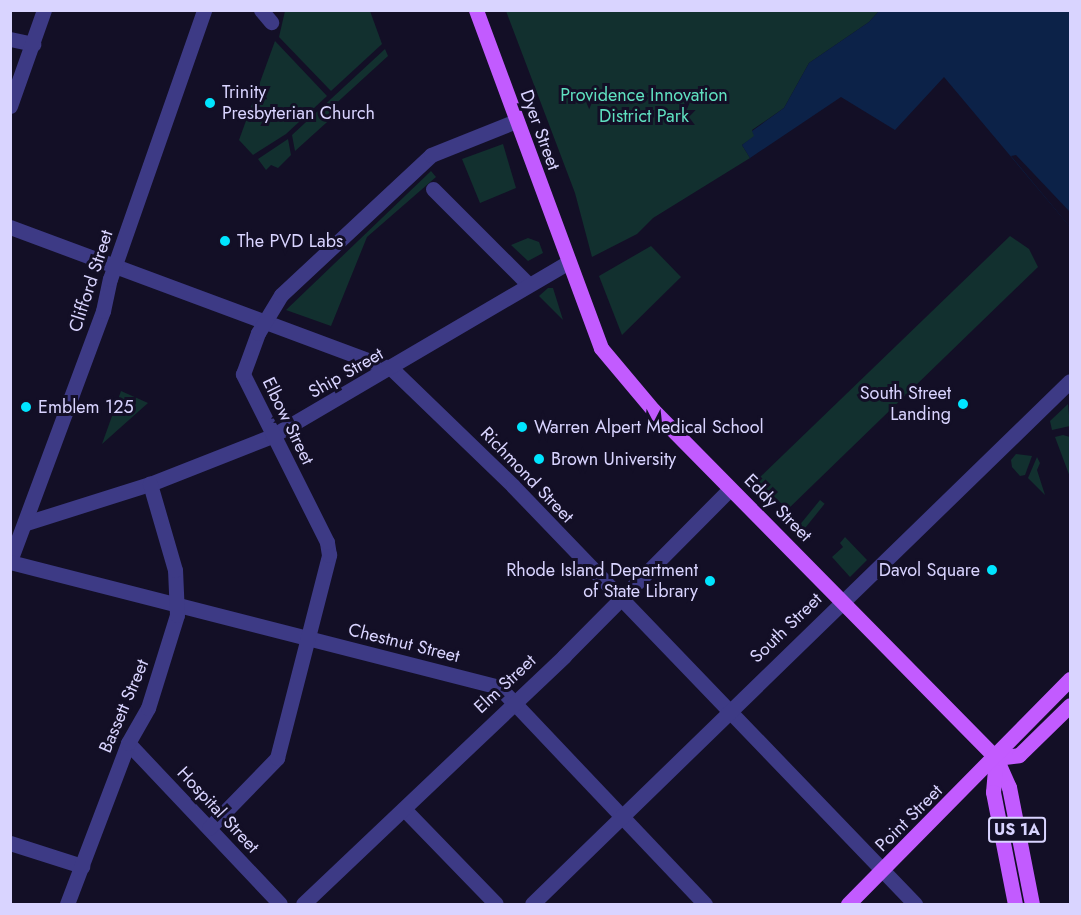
<!DOCTYPE html>
<html>
<head>
<meta charset="utf-8">
<style>
  body { margin:0 }
  #map { position:relative; width:1081px; height:915px; overflow:hidden; background:#130f26; font-family:Jost,sans-serif }
  div>[style] { position:absolute }
  .green>* { inset:0; background:#12302f; transform-origin:0 0 }
  .water>* { inset:0; background:#0c2248 }
  .pier>* { inset:0; background:#130f26 }
  .minor>* { height:15px; margin:-7.5px; padding:0 7.5px; transform-origin:7.5px; border-radius:7.5px; background:#3d3a85 }
  .major>* { height:15px; margin:-7.5px; padding:0 7.5px; transform-origin:7.5px; border-radius:7.5px; background:#c25bff }
  .dots>* { width:16px; height:16px; translate:-50% -50%; box-sizing:border-box; border:3px solid #130f26; border-radius:50% }
  span { translate:-50% -50%; white-space:nowrap; text-align:center; line-height:1.15; -webkit-text-stroke:6px #130f26; paint-order:stroke }
  .shield-label span { padding:2px 4px; background:#130f26; border:2px solid; border-radius:4px; -webkit-text-stroke-width:0 }
  .shield-label { font-size:16px; color:#d9d4ff; font-weight:700 }
  .poi-label { font-size:18px; color:#d9d4ff }
  .left { translate:0 -50%; text-align:left }
  .right { translate:-100% -50%; text-align:right }
  .park-label { font-size:18px; color:#5fe0c0 }
  .street-label { font-size:18px; color:#d9d4ff }
  .frame { position:absolute; inset:0; border:12px solid #d9d4ff; pointer-events:none }
</style>
</head>
<body>
<div id="map">
  <div class="green">
    <div style="clip-path:polygon(285px 11px,370px 11px,382px 44px,331px 91px,279px 37px)"></div>
    <div style="clip-path:polygon(506px 11px,879px 11px,869px 22px,809px 63px,784px 108px,752px 130px,755px 136px,742px 145px,750px 158px,653px 218px,637px 234px,592px 257px,575px 193px)"></div>
    <div style="clip-path:polygon(275px 41px,327px 96px,286px 134px,253px 155px,239px 140px)"></div>
    <div style="clip-path:polygon(385px 49px,388px 56px,331px 108px,336px 114px,295px 151px,292px 135px)"></div>
    <div style="clip-path:polygon(288px 139px,291px 155px,278px 168px,271px 165px,266px 170px,258px 159px)"></div>
    <div style="clip-path:polygon(503px 144px,516px 188px,480px 203px,462px 159px)"></div>
    <div style="clip-path:polygon(431px 171px,436px 177px,367px 237px,331px 326px,286px 310px)"></div>
    <div style="clip-path:polygon(1010px 236px,1029px 249px,1038px 267px,786px 511px,756px 481px)"></div>
    <div style="clip-path:polygon(528px 238px,539px 242px,543px 253px,528px 261px,511px 245px)"></div>
    <div style="clip-path:polygon(651px 246px,681px 277px,622px 335px,599px 276px)"></div>
    <div style="clip-path:polygon(548px 288px,553px 288px,563px 320px,539px 296px)"></div>
    <div style="clip-path:polygon(121px 391px,148px 403px,102px 444px)"></div>
    <div style="clip-path:polygon(1068px 404px,1070px 426px,1052px 430px,1050px 421px)"></div>
    <div style="clip-path:polygon(1063px 435px,1070px 437px,1070px 477px,1055px 437px)"></div>
    <div style="clip-path:polygon(1016px 454px,1032px 456px,1025px 475px,1020px 476px,1012px 467px,1011px 460px)"></div>
    <div style="clip-path:polygon(1037px 457px,1040px 463px,1037px 470px,1045px 495px,1028px 478px)"></div>
    <div style="left:820px;top:500px;width:6px;height:32px;rotate:39deg"></div>
    <div style="clip-path:polygon(845px 537px,867px 560px,850px 577px,832px 557px,843px 547px,840px 543px)"></div>
  </div>
  <div class="water">
    <div style="clip-path:polygon(879px 11px,1070px 11px,1070px 227px,944px 77px,895px 130px,841px 97px,750px 158px,742px 145px,754px 136px,752px 131px,784px 108px,809px 63px,869px 22px)"></div>
  </div>
  <div class="pier">
    <div style="clip-path:polygon(1016px 155px,1070px 212px,1070px 227px,1011px 156px)"></div>
  </div>
  <div class="minor">
    <div style="left:261px;top:10px;width:16px;rotate:50deg"></div>
    <div style="left:10px;top:39px;width:24px;rotate:12deg"></div>
    <div style="left:10px;top:106px;width:102px;rotate:-70.5deg"></div>
    <div style="left:433px;top:189px;width:134px;rotate:45deg"></div>
    <div style="left:10px;top:227px;width:408px;rotate:20.4deg"></div>
    <div style="left:392px;top:369px;width:168px;rotate:44deg"></div>
    <div style="left:513px;top:486px;width:580px;rotate:46.12deg"></div>
    <div style="left:26px;top:523px;width:130px;rotate:-17.5deg"></div>
    <div style="left:150px;top:484px;width:131px;rotate:-21.5deg"></div>
    <div style="left:272px;top:436px;width:343px;rotate:-30.4deg"></div>
    <div style="left:10px;top:561px;width:267px;rotate:-69.6deg"></div>
    <div style="left:103px;top:311px;width:33px;rotate:-78deg"></div>
    <div style="left:110px;top:279px;width:285px;rotate:-70.7deg"></div>
    <div style="left:10px;top:562px;width:505px;rotate:14.34deg"></div>
    <div style="left:499px;top:687px;width:299px;rotate:46.5deg"></div>
    <div style="left:128px;top:743px;width:221px;rotate:46.6deg"></div>
    <div style="left:404px;top:809px;width:132px;rotate:45.9deg"></div>
    <div style="left:209px;top:828px;width:98px;rotate:-45.8deg"></div>
    <div style="left:277px;top:758px;width:210px;rotate:-75.6deg"></div>
    <div style="left:329px;top:555px;width:13px;rotate:-99deg"></div>
    <div style="left:327px;top:542px;width:188px;rotate:-116.6deg"></div>
    <div style="left:243px;top:374px;width:44px;rotate:-69.9deg"></div>
    <div style="left:258px;top:333px;width:44px;rotate:-58.8deg"></div>
    <div style="left:281px;top:295px;width:205px;rotate:-43deg"></div>
    <div style="left:431px;top:155px;width:92px;rotate:-21.8deg"></div>
    <div style="left:10px;top:843px;width:76px;rotate:17.7deg"></div>
    <div style="left:67px;top:904px;width:172px;rotate:-69.2deg"></div>
    <div style="left:128px;top:743px;width:40px;rotate:-60.3deg"></div>
    <div style="left:148px;top:708px;width:97px;rotate:-72.7deg"></div>
    <div style="left:177px;top:615px;width:45px;rotate:-92.5deg"></div>
    <div style="left:175px;top:570px;width:90px;rotate:-106.2deg"></div>
    <div style="left:303px;top:904px;width:360px;rotate:-43.5deg"></div>
    <div style="left:564px;top:656px;width:235px;rotate:-45.2deg"></div>
    <div style="left:532px;top:904px;width:750px;rotate:-44.19deg"></div>
  </div>
  <div class="major">
    <div style="left:476px;top:10px;width:360px;rotate:69.7deg"></div>
    <div style="left:601px;top:348px;width:81px;rotate:50deg"></div>
    <div style="left:653px;top:410px;width:489px;rotate:45.4deg"></div>
    <div style="left:996px;top:758px;width:32px;rotate:66deg"></div>
    <div style="left:1009px;top:787px;width:119px;rotate:78.9deg"></div>
    <div style="left:996px;top:758px;width:34px;rotate:95deg"></div>
    <div style="left:993px;top:792px;width:114px;rotate:78.9deg"></div>
    <div style="left:996px;top:758px;width:23px;rotate:-7deg"></div>
    <div style="left:1019px;top:755px;width:71px;rotate:-44.4deg"></div>
    <div style="left:848px;top:904px;width:316px;rotate:-45.4deg"></div>
  </div>
  <div class="dots">
    <div style="left:210px;top:103px;background:#00e5ff"></div>
    <div style="left:225px;top:241px;background:#00e5ff"></div>
    <div style="left:963px;top:404px;background:#00e5ff"></div>
    <div style="left:26px;top:407px;background:#00e5ff"></div>
    <div style="left:522px;top:427px;background:#00e5ff"></div>
    <div style="left:539px;top:459px;background:#00e5ff"></div>
    <div style="left:992px;top:570px;background:#00e5ff"></div>
    <div style="left:710px;top:581px;background:#00e5ff"></div>
  </div>
  <div class="shield-label">
    <span style="left:1017px;top:830px">US 1A</span>
  </div>
  <div class="poi-label">
    <span class="left" style="left:222px;top:103px">Trinity<br>Presbyterian Church</span>
    <span class="left" style="left:237px;top:241px">The PVD Labs</span>
    <span class="right" style="left:951px;top:404px">South Street<br>Landing</span>
    <span class="left" style="left:38px;top:407px">Emblem 125</span>
    <span class="left" style="left:534px;top:427px">Warren Alpert Medical School</span>
    <span class="left" style="left:551px;top:459px">Brown University</span>
    <span class="right" style="left:980px;top:570px">Davol Square</span>
    <span class="right" style="left:698px;top:581px">Rhode Island Department<br>of State Library</span>
  </div>
  <div class="park-label">
    <span style="left:644px;top:106px">Providence Innovation<br>District Park</span>
  </div>
  <div class="street-label">
    <span style="left:540px;top:130px;rotate:70deg">Dyer Street</span>
    <span style="left:91px;top:281px;rotate:-72deg">Clifford Street</span>
    <span style="left:346px;top:373px;rotate:-30deg">Ship Street</span>
    <span style="left:288px;top:421px;rotate:64deg">Elbow Street</span>
    <span style="left:527px;top:475px;rotate:46deg">Richmond Street</span>
    <span style="left:778px;top:508px;rotate:45deg">Eddy Street</span>
    <span style="left:786px;top:628px;rotate:-44deg">South Street</span>
    <span style="left:404px;top:643px;rotate:14deg">Chestnut Street</span>
    <span style="left:505px;top:684px;rotate:-43deg">Elm Street</span>
    <span style="left:124px;top:706px;rotate:-67deg">Bassett Street</span>
    <span style="left:218px;top:810px;rotate:47deg">Hospital Street</span>
    <span style="left:909px;top:818px;rotate:-45deg">Point Street</span>
  </div>
  <div class="frame"></div>
</div>
</body>
</html>
